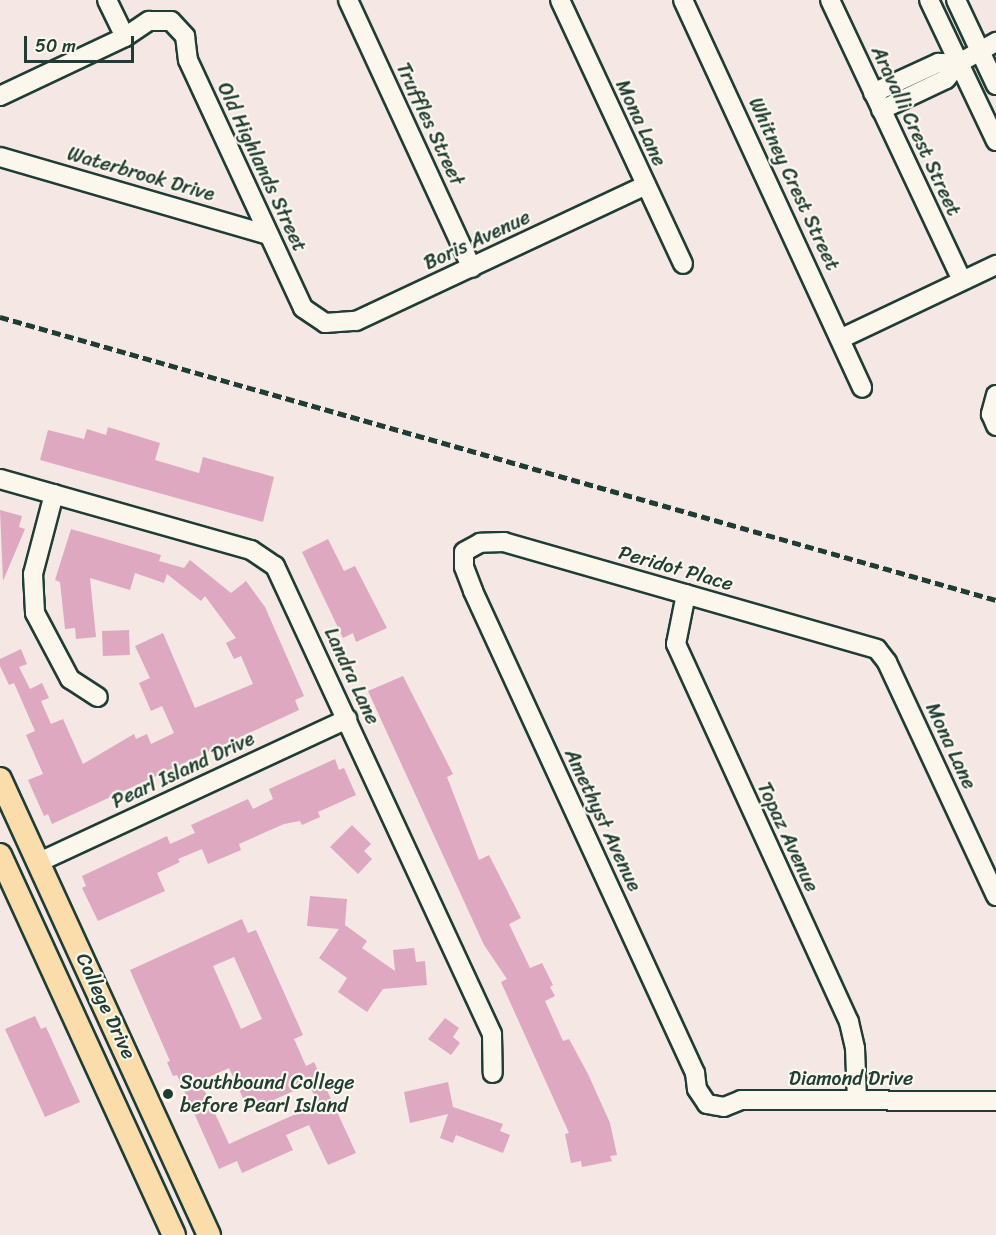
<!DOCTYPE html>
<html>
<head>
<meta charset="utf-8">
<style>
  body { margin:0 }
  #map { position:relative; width:996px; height:1235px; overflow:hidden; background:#f5e7e3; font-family:Sriracha,sans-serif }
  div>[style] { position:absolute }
  .building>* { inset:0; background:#dea8c0; transform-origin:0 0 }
  .roads { filter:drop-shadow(2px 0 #1f3d34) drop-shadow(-2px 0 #1f3d34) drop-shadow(0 2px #1f3d34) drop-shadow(0 -2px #1f3d34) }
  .minor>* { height:18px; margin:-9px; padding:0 9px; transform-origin:9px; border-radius:9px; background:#fbf7ec }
  .major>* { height:22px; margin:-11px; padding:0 11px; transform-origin:11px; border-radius:11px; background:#faddab }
  .rail>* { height:4.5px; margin-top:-2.25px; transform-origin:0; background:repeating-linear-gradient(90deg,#1f3d34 0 9px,transparent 0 13.5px) }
  .dots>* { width:16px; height:16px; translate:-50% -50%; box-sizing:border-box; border:3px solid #fbf7ec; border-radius:50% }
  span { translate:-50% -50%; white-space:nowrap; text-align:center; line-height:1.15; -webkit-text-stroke:4.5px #fbf7ec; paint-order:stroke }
  .street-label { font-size:20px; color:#1f3d34 }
  .poi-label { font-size:20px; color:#1f3d34 }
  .left { translate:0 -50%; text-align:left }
  .scale { position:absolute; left:24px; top:36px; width:110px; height:27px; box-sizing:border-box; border:3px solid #1f3d34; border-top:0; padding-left:8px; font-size:18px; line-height:21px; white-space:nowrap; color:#1f3d34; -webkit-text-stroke:4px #fbf7ec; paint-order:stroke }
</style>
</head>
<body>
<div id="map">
  <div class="building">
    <div style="clip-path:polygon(108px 427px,160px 443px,155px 460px,199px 473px,203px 457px,274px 477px,263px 522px,40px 460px,48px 430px,84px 439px,87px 429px,106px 435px)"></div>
    <div style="clip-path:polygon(0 510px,22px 516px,19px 527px,25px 529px,3px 581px)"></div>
    <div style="clip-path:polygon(71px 529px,161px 555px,159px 561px,184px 568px,190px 560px,231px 593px,246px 581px,265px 607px,304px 696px,295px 700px,299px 710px,52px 824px,48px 814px,44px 816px,28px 780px,43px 774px,26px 735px,35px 731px,14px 683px,9px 685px,0 666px,0 659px,21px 649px,27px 664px,19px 667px,30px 689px,42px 683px,49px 698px,41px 701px,51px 724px,63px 719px,83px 764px,134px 734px,136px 739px,147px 734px,151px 744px,174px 733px,162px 706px,151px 711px,139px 683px,150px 678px,135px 646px,163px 633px,195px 708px,253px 684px,241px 656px,234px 659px,226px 643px,236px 638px,205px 596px,201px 601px,167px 574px,164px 583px,135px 573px,130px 590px,90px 578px,96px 637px,76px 639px,75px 628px,65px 629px,60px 582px,55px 580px)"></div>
    <div style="clip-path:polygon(328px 539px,344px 571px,355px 566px,387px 628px,356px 642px,353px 633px,343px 638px,302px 552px)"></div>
    <div style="left:129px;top:630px;width:25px;height:27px;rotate:88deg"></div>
    <div style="clip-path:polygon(403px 676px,453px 774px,447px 777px,479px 860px,489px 855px,521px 918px,509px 924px,530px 968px,542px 963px,553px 985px,550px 987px,555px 996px,545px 1001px,563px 1041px,569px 1039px,588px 1074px,610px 1123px,617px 1155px,610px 1156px,612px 1161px,582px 1167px,581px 1161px,571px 1163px,565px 1134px,569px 1133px,501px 982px,507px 979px,484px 945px,368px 691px)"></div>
    <div style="clip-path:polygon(335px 759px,339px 770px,344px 768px,356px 795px,318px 812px,320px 817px,302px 825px,300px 821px,284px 824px,239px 844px,241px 850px,208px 864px,202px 849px,178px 859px,180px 862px,157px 873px,165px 891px,98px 921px,82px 888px,86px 886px,82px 876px,167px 836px,170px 844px,195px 833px,191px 825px,248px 799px,253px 809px,273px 799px,269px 789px)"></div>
    <div style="clip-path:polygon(352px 825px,371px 844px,364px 851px,372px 859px,358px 874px,330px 847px)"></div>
    <div style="clip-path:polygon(310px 896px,347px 899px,345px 925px,367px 941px,362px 948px,395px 971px,393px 950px,414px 948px,416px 962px,425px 961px,427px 985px,383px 989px,367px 1012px,338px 992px,347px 978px,319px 958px,339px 929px,307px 926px)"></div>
    <div style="clip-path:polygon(evenodd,242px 919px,248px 933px,256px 930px,303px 1035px,294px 1039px,306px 1066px,314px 1062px,356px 1153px,328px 1165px,309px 1125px,286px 1135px,293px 1150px,242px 1173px,237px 1161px,219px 1169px,177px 1075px,173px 1076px,167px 1062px,170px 1061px,130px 970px,242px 919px,234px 957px,262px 1019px,241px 1029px,213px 966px,234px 957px,242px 919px,229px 1068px,249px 1111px,309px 1084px,318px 1104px,229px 1144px,200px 1081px,229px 1068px)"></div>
    <div style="clip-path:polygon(35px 1016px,41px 1029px,46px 1027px,80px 1102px,45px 1117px,5px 1029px)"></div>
    <div style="clip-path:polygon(445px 1018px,459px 1028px,453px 1037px,460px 1043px,451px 1055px,428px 1039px)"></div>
    <div style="clip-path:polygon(448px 1082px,453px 1107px,503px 1124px,500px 1131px,510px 1135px,503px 1153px,456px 1135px,453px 1143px,440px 1138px,448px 1114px,410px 1123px,404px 1092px)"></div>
  </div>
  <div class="roads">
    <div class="minor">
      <div style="left:107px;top:0;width:41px;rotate:64.1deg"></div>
      <div style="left:348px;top:0;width:295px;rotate:65.2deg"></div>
      <div style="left:560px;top:0;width:291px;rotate:65deg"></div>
      <div style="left:683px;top:0;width:427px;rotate:65.2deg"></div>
      <div style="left:830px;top:0;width:310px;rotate:64.8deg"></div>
      <div style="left:929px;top:0;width:156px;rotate:64.6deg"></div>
      <div style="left:956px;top:0;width:94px;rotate:64.8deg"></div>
      <div style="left:873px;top:93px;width:72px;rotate:-24.8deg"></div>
      <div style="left:938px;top:63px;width:21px"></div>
      <div style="left:0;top:96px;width:138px;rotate:-25.3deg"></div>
      <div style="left:125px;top:37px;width:29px;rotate:-34deg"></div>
      <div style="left:149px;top:21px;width:22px"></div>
      <div style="left:171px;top:21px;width:21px;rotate:47deg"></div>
      <div style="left:185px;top:36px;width:24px;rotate:83deg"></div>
      <div style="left:188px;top:60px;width:273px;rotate:65.1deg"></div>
      <div style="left:303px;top:308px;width:27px;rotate:34deg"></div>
      <div style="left:325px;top:323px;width:31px;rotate:-4deg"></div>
      <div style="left:356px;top:321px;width:320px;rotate:-25.1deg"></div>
      <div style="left:881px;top:110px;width:72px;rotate:-25.5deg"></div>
      <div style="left:946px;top:79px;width:21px;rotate:-51deg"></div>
      <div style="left:959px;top:63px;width:43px;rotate:-29.6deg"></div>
      <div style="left:0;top:157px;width:280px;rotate:16.2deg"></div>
      <div style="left:840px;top:339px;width:173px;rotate:-25.4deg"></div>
      <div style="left:996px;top:395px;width:20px;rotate:105deg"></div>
      <div style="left:991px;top:414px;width:13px;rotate:67deg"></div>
      <div style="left:0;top:479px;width:261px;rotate:15.8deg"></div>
      <div style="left:251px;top:550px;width:29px;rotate:34deg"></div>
      <div style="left:275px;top:566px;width:516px;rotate:65.12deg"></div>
      <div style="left:492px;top:1034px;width:39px;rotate:89deg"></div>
      <div style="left:54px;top:494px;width:83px;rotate:104.7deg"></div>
      <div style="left:33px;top:574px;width:39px;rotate:87deg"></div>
      <div style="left:35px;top:613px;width:75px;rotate:62.1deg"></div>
      <div style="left:70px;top:679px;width:33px;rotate:33deg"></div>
      <div style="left:686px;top:594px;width:51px;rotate:101.3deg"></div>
      <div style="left:676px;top:644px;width:416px;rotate:65.4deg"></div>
      <div style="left:849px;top:1022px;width:27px;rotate:77deg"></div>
      <div style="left:855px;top:1048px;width:52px;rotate:87.8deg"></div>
      <div style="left:39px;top:862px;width:340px;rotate:-24.9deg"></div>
      <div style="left:996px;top:896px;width:258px;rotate:-115deg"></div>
      <div style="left:887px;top:662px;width:16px;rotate:-128deg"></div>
      <div style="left:877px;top:649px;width:388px;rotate:-164deg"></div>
      <div style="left:504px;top:542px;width:24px;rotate:178deg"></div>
      <div style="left:480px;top:543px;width:18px;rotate:151deg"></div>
      <div style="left:464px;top:552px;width:15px;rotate:90deg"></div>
      <div style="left:464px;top:567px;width:26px;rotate:69deg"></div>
      <div style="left:473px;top:591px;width:531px;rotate:65.27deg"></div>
      <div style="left:695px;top:1073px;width:16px;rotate:83deg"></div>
      <div style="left:697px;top:1089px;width:18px;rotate:56deg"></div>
      <div style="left:707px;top:1104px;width:17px;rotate:10deg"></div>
      <div style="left:724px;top:1107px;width:18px;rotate:-22deg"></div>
      <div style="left:741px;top:1100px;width:255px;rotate:0.2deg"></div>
    </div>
    <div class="major">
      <div style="left:0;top:779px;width:502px;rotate:65.38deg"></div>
      <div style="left:0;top:855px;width:418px;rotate:65.4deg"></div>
    </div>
  </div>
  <div class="rail">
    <div style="left:0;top:317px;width:1035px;rotate:15.86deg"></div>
  </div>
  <div class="dots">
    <div style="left:168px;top:1094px;background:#1f3d34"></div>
  </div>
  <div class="street-label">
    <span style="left:641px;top:123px;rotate:65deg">Mona Lane</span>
    <span style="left:430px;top:124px;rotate:65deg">Truffles Street</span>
    <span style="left:916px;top:131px;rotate:65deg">Aravalli Crest Street</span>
    <span style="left:262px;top:167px;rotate:65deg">Old Highlands Street</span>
    <span style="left:141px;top:174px;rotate:16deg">Waterbrook Drive</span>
    <span style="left:794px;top:184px;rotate:65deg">Whitney Crest Street</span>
    <span style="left:477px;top:240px;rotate:-25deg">Boris Avenue</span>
    <span style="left:676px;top:568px;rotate:16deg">Peridot Place</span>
    <span style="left:352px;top:676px;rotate:65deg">Landra Lane</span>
    <span style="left:951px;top:746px;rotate:65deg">Mona Lane</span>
    <span style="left:183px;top:770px;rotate:-25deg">Pearl Island Drive</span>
    <span style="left:603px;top:820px;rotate:65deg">Amethyst Avenue</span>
    <span style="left:788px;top:837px;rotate:65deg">Topaz Avenue</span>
    <span style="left:106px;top:1006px;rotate:65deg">College Drive</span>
    <span style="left:851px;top:1078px">Diamond Drive</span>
  </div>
  <div class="poi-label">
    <span class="left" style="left:180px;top:1094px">Southbound College<br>before Pearl Island</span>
  </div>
  <div class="scale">50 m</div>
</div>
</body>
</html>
